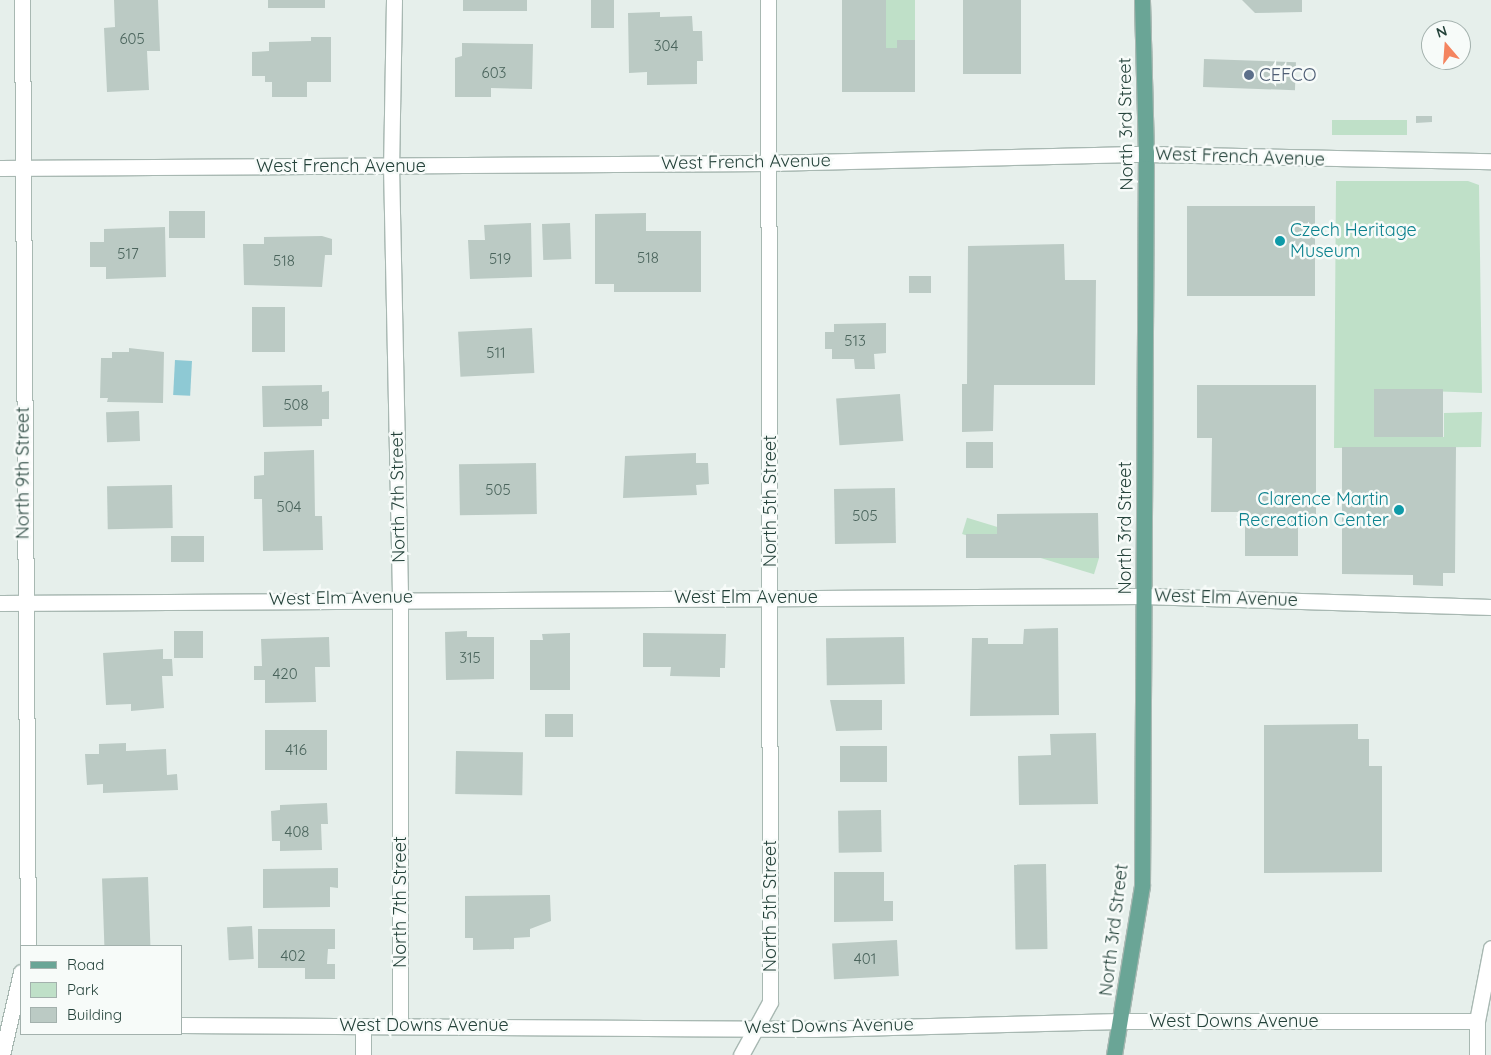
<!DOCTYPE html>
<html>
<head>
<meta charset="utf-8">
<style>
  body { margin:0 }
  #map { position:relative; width:1491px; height:1055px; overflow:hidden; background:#e6efeb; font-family:Quicksand,sans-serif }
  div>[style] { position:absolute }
  .green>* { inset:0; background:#bfe0c8; transform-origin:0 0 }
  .water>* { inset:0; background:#8ec9d4; transform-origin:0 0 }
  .building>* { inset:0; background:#bbcac4; transform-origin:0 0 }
  .roads { filter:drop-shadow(1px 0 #a8b8b2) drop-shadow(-1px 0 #a8b8b2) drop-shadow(0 1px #a8b8b2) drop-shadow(0 -1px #a8b8b2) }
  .minor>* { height:15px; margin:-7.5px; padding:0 7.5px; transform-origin:7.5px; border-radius:7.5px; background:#fff }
  .primary>* { height:15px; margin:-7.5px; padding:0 7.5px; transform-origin:7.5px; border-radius:7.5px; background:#6aa596 }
  .dots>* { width:14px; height:14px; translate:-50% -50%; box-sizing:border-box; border:2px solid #f7fbf9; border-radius:50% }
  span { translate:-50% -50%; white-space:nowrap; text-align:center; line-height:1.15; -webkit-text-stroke:5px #f7fbf9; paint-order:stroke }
  .number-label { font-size:15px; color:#4a645c }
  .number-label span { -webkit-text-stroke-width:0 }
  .service-label { font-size:18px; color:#4e5e75 }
  .left { translate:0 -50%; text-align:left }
  .street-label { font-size:18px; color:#24423a }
  .culture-label { font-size:18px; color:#0d838f }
  .right { translate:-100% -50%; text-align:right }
  .legend { position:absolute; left:20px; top:945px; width:162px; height:90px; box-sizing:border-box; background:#f7fbf9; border:1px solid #a3b1ad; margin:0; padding:6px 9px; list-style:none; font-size:15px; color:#24423a }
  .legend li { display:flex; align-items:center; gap:10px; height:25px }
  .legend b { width:25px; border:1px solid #a3b1ad }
  .north { position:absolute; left:1421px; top:20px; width:50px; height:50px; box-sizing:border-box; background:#f7fbf9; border:1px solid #a3b1ad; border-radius:50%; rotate:342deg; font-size:14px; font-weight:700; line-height:20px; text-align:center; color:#24423a }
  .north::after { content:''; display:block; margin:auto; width:18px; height:22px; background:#f4845f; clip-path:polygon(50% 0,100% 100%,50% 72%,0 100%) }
</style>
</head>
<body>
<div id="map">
  <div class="green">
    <div style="clip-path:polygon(886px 0,915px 0,915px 40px,897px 40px,897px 48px,886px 48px)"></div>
    <div style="left:1407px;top:120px;width:15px;height:75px;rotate:90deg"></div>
    <div style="clip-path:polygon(1336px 181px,1468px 181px,1479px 185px,1482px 393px,1374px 389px,1374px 437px,1444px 437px,1444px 413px,1482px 412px,1481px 447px,1334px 448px)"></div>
    <div style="left:1099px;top:558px;width:17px;height:138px;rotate:107deg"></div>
  </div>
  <div class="water">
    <div style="left:175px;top:360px;width:17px;height:35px;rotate:3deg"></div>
  </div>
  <div class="building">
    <div style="clip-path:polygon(114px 0,158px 0,160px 51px,147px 51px,149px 90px,107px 92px,104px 28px,115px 27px)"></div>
    <div style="left:268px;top:0;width:57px;height:8px"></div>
    <div style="left:463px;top:0;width:64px;height:11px"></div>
    <div style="left:591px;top:0;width:23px;height:28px"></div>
    <div style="clip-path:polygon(842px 0,886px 0,886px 48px,897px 48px,897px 40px,915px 40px,915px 92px,842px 92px)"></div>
    <div style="left:1021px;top:0;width:74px;height:58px;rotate:90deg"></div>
    <div style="clip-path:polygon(1242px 0,1302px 0,1302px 12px,1255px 13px)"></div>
    <div style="clip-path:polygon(660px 12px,660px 17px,692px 16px,693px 31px,702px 31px,703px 61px,697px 61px,697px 84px,647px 85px,647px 72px,629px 73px,628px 13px)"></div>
    <div style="clip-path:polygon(311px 37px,331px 37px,331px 82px,307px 82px,307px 97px,272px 97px,272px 82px,265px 82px,265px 76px,252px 76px,252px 52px,269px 51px,269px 42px,311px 41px)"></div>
    <div style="clip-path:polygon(462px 43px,533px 44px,532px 89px,491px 88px,491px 97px,455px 97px,455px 58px,462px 56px)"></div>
    <div style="left:1204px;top:59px;width:92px;height:28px;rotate:2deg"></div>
    <div style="clip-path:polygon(1416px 116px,1432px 116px,1432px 122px,1416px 123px)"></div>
    <div style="left:1187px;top:206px;width:128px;height:90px"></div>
    <div style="left:205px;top:211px;width:27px;height:36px;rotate:90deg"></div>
    <div style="clip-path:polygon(646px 213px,646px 231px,701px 231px,701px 292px,614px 292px,614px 284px,595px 284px,595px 214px)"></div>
    <div style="clip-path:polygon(531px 223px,532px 277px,470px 279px,468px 240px,485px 240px,484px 225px)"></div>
    <div style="left:570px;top:223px;width:36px;height:28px;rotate:88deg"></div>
    <div style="clip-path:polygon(165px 227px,166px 277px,106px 279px,106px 267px,90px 267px,90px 242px,104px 242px,104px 229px)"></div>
    <div style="clip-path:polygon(322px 236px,332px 239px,332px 255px,325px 255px,322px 287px,244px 285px,243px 244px,264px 244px,264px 237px)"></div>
    <div style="clip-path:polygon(1064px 244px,1065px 280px,1096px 280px,1095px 385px,994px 385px,993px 431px,962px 432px,962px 384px,967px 384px,968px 246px)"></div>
    <div style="left:909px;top:276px;width:22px;height:17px"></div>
    <div style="left:285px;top:307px;width:45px;height:33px;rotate:90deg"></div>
    <div style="clip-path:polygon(886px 323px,886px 353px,874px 354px,875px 369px,855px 369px,854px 359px,832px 359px,832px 349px,825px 349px,825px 332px,834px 332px,834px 324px)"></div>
    <div style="left:532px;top:328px;width:45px;height:74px;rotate:87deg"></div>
    <div style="clip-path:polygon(129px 348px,164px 352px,163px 403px,107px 402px,108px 398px,100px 398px,101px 358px,112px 358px,112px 352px,129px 352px)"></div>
    <div style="clip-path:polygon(322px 385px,322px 392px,329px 391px,329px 419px,322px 419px,322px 426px,263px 427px,262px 386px)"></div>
    <div style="clip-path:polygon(1197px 385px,1316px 385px,1316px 526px,1298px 526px,1298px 556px,1245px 556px,1245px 512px,1211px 512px,1212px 438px,1197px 438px)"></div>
    <div style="left:1374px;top:389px;width:69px;height:48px"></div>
    <div style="left:900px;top:394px;width:47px;height:64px;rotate:86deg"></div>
    <div style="left:139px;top:411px;width:30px;height:33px;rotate:88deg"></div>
    <div style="left:966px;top:442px;width:27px;height:26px"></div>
    <div style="clip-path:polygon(1342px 447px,1456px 447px,1455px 573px,1443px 573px,1443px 586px,1413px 585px,1413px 575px,1342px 574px)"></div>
    <div style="clip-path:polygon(314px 450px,315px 516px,322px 516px,323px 550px,263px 551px,262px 499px,254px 499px,254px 476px,264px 475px,264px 452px)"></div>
    <div style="clip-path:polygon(696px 453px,696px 463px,708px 463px,709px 484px,696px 485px,697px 495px,623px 498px,625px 456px)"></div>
    <div style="left:536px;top:463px;width:51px;height:77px;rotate:89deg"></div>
    <div style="left:172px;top:485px;width:43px;height:65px;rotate:89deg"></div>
    <div style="left:895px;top:488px;width:55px;height:61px;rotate:89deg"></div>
    <div style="clip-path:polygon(1098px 513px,1099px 558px,966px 558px,966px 534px,997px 534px,997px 514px)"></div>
    <div style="left:171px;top:536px;width:33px;height:26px"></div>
    <div style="clip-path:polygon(1058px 628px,1059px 715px,970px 716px,972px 638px,988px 638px,988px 644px,1023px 644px,1024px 629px)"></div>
    <div style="left:174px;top:631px;width:29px;height:27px"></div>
    <div style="clip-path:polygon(467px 631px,467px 637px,494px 637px,494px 679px,446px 680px,445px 632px)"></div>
    <div style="clip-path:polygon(570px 633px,570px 690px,530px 690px,530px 640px,543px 640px,542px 634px)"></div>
    <div style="clip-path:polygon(643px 633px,726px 634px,725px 668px,720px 668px,720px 677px,670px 676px,671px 667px,643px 667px)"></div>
    <div style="clip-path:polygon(329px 637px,330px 667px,315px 667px,316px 702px,265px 703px,265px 680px,254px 680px,254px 666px,262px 666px,261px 639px)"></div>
    <div style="left:904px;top:637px;width:47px;height:78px;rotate:89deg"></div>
    <div style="clip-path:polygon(163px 649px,163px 659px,172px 659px,173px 676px,162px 676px,164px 708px,131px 711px,131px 704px,106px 705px,103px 653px)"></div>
    <div style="clip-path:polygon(830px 700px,882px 700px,882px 730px,836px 731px)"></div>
    <div style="left:545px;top:714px;width:28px;height:23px"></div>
    <div style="clip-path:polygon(1358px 724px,1358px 739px,1369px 739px,1369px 766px,1382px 766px,1382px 872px,1264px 873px,1264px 725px)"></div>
    <div style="left:265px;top:730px;width:62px;height:40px"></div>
    <div style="clip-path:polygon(1096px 733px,1098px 804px,1019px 805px,1018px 756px,1051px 755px,1050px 734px)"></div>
    <div style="clip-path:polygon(126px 743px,126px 751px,166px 749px,167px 775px,177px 774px,178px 790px,103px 793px,103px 784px,87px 785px,85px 754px,99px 754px,99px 744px)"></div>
    <div style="left:840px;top:746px;width:47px;height:36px"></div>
    <div style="left:456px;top:751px;width:67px;height:43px;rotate:1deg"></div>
    <div style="clip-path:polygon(327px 803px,328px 824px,321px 824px,322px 850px,280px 851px,280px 841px,272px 841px,271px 811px,280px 810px,280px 805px)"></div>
    <div style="left:881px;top:810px;width:42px;height:43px;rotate:89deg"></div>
    <div style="left:1046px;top:864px;width:85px;height:32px;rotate:89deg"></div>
    <div style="clip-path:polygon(338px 868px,338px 888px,330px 887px,330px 907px,263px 908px,263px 869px)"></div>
    <div style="clip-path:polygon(834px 872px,884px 872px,884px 901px,893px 901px,893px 921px,834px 922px)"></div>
    <div style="left:148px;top:877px;width:69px;height:46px;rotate:88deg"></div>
    <div style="clip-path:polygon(550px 895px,551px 921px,530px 929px,530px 937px,514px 938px,514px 949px,473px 950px,473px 938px,465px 938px,465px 896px)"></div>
    <div style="left:252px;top:926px;width:33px;height:25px;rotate:87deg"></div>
    <div style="clip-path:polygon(258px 929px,335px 929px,335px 949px,328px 949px,327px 964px,335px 964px,335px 979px,305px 979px,305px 968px,258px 968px)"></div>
    <div style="left:897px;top:940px;width:36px;height:65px;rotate:87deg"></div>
  </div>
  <div class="roads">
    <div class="minor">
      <div style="left:22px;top:0;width:946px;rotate:89.64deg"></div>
      <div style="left:394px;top:0;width:165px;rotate:91deg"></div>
      <div style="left:391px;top:165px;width:433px;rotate:88.8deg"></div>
      <div style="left:400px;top:598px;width:425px;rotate:90deg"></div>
      <div style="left:0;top:168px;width:768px;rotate:-0.37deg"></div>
      <div style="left:768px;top:163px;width:378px;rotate:-1.4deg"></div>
      <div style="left:1146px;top:154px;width:345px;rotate:1.2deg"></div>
      <div style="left:0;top:603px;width:1143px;rotate:-0.35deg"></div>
      <div style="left:1143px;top:596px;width:348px;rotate:1.8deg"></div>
      <div style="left:181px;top:1025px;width:635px;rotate:0.36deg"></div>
      <div style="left:816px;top:1029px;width:304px;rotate:-1.5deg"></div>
      <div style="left:1120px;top:1021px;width:357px"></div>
      <div style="left:363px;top:1026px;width:29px;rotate:90deg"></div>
      <div style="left:2px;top:1055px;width:85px;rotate:-77.1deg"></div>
      <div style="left:741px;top:1055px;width:60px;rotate:-61.3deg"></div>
      <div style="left:770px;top:1002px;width:1002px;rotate:-90.11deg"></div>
      <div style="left:1477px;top:1055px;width:34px;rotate:-90deg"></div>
      <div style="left:1477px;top:1021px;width:74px;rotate:-79.1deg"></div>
    </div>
    <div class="primary">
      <div style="left:1114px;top:1055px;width:171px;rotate:-80.6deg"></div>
      <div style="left:1142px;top:886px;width:732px;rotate:-89.69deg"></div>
      <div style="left:1146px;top:154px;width:154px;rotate:-91.5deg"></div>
    </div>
  </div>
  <div class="dots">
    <div style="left:1249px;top:75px;background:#5c6f8a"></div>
    <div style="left:1280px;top:241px;background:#0f9aa8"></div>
    <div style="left:1399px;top:510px;background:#0f9aa8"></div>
  </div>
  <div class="number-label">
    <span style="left:132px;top:39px">605</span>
    <span style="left:666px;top:46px">304</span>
    <span style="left:494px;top:73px">603</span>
    <span style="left:128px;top:254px">517</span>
    <span style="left:648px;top:258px">518</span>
    <span style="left:500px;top:259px">519</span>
    <span style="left:284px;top:261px">518</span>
    <span style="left:855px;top:341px">513</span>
    <span style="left:496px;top:353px">511</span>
    <span style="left:296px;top:405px">508</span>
    <span style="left:498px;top:490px">505</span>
    <span style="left:289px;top:507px">504</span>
    <span style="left:865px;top:516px">505</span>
    <span style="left:470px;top:658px">315</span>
    <span style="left:285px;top:674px">420</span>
    <span style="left:296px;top:750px">416</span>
    <span style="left:297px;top:832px">408</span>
    <span style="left:293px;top:956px">402</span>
    <span style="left:865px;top:959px">401</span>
  </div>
  <div class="service-label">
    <span class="left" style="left:1259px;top:75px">CEFCO</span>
  </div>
  <div class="street-label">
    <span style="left:1126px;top:124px;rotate:-91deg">North 3rd Street</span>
    <span style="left:1240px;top:157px;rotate:2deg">West French Avenue</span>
    <span style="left:746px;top:162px;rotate:-1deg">West French Avenue</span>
    <span style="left:341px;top:166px">West French Avenue</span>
    <span style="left:23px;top:473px;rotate:-90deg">North 9th Street</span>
    <span style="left:398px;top:497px;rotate:-91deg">North 7th Street</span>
    <span style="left:770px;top:501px;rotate:-90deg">North 5th Street</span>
    <span style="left:1125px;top:528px;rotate:-90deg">North 3rd Street</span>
    <span style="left:746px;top:597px">West Elm Avenue</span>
    <span style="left:341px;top:598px;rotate:-1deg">West Elm Avenue</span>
    <span style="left:1226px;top:598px;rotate:2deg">West Elm Avenue</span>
    <span style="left:400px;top:902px;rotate:-90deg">North 7th Street</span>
    <span style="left:770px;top:906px;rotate:-90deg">North 5th Street</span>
    <span style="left:1114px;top:930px;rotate:-83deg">North 3rd Street</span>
    <span style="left:1234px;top:1021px">West Downs Avenue</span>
    <span style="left:424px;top:1025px">West Downs Avenue</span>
    <span style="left:829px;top:1026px;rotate:-1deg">West Downs Avenue</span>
  </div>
  <div class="culture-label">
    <span class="left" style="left:1290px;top:241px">Czech Heritage<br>Museum</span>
    <span class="right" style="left:1389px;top:510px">Clarence Martin<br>Recreation Center</span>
  </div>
  <ul class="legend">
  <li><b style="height:6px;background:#6aa596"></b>Road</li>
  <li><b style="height:14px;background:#bfe0c8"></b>Park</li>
  <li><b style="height:14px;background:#bbcac4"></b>Building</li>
  </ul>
  <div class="north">N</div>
</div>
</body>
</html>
